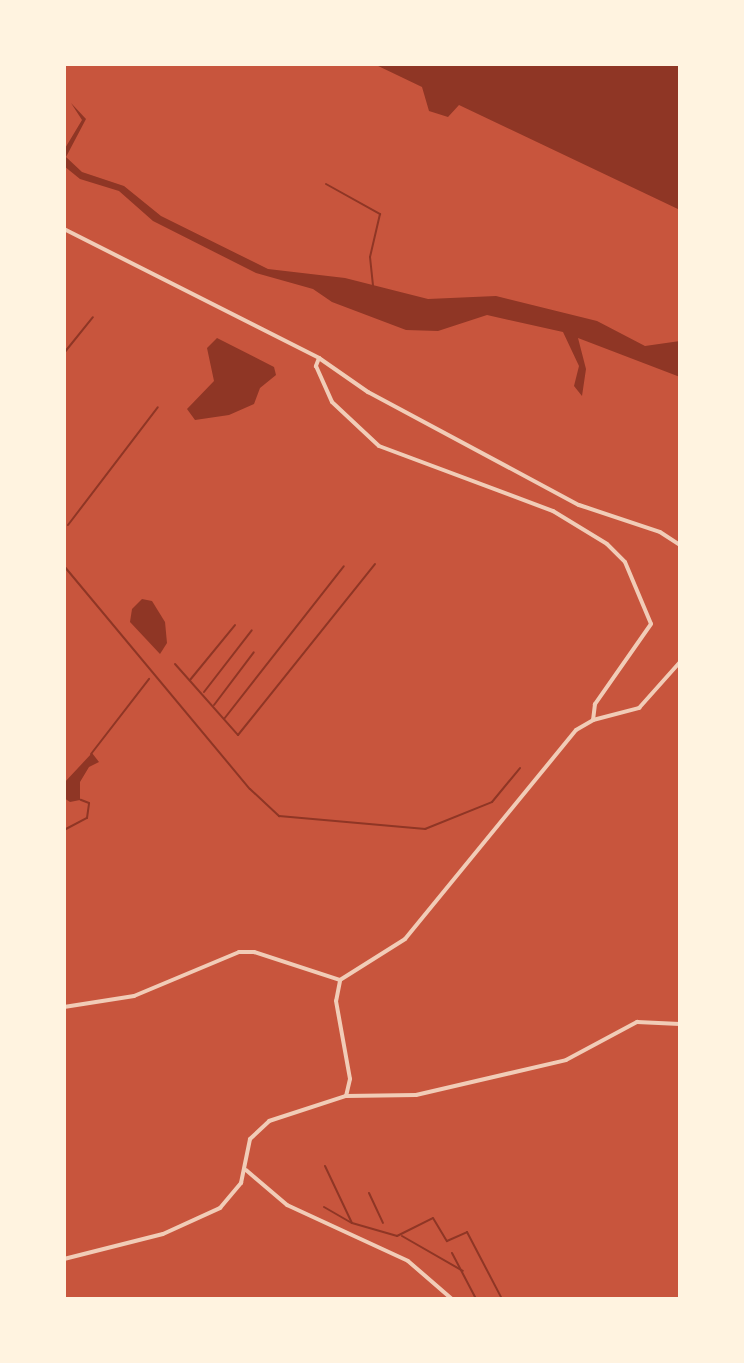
<!DOCTYPE html>
<html>
<head>
<meta charset="utf-8">
<style>
  body { margin:0 }
  #map { position:relative; width:744px; height:1363px; overflow:hidden; background:#c8553d; font-family:"Alegreya Sans",sans-serif }
  div>[style] { position:absolute }
  .water>* { inset:0; background:#8f3625 }
  .stream>* { height:2px; margin:-1px; padding:0 1px; transform-origin:1px; border-radius:1px; background:#8f3625 }
  .minor>* { height:4px; margin:-2px; padding:0 2px; transform-origin:2px; border-radius:2px; background:#f1ccb7 }
  span { translate:-50% -50%; white-space:nowrap; text-align:center; line-height:1.15; -webkit-text-stroke:6px #fff3e0; paint-order:stroke }
  .frame { position:absolute; inset:0; border:66px solid #fff3e0; pointer-events:none }
</style>
</head>
<body>
<div id="map">
  <div class="water">
    <div style="clip-path:polygon(374px 64px,680px 64px,680px 210px,459px 105px,448px 117px,429px 111px,422px 87px)"></div>
    <div style="clip-path:polygon(71px 103px,86px 119px,66px 157px,82px 172px,124px 186px,161px 216px,268px 269px,345px 278px,428px 299px,496px 296px,597px 321px,645px 346px,680px 341px,680px 377px,578px 338px,586px 369px,582px 396px,574px 386px,579px 366px,563px 332px,487px 315px,438px 331px,406px 330px,332px 302px,313px 289px,256px 273px,153px 221px,119px 191px,80px 179px,64px 166px,64px 150px,82px 120px)"></div>
    <div style="clip-path:polygon(217px 338px,274px 367px,276px 375px,260px 388px,254px 404px,229px 415px,195px 420px,187px 409px,214px 381px,207px 348px)"></div>
    <div style="clip-path:polygon(142px 599px,152px 601px,165px 622px,167px 643px,160px 654px,130px 622px,132px 609px)"></div>
    <div style="clip-path:polygon(92px 753px,99px 762px,89px 767px,80px 782px,80px 800px,70px 802px,64px 798px,64px 783px)"></div>
  </div>
  <div class="stream">
    <div style="left:326px;top:184px;width:62px;rotate:29.1deg"></div>
    <div style="left:380px;top:214px;width:44px;rotate:103.1deg"></div>
    <div style="left:370px;top:257px;width:29px;rotate:84deg"></div>
    <div style="left:64px;top:353px;width:46px;rotate:-51.1deg"></div>
    <div style="left:68px;top:525px;width:148px;rotate:-52.7deg"></div>
    <div style="left:64px;top:566px;width:290px;rotate:50.2deg"></div>
    <div style="left:250px;top:789px;width:40px;rotate:43deg"></div>
    <div style="left:279px;top:816px;width:147px;rotate:5.1deg"></div>
    <div style="left:425px;top:829px;width:72px;rotate:-21.9deg"></div>
    <div style="left:492px;top:802px;width:44px;rotate:-50.5deg"></div>
    <div style="left:175px;top:664px;width:95px;rotate:48.4deg"></div>
    <div style="left:238px;top:735px;width:219px;rotate:-51.3deg"></div>
    <div style="left:190px;top:680px;width:71px;rotate:-50.7deg"></div>
    <div style="left:204px;top:692px;width:78px;rotate:-52.3deg"></div>
    <div style="left:214px;top:705px;width:66px;rotate:-53deg"></div>
    <div style="left:224px;top:719px;width:194px;rotate:-51.9deg"></div>
    <div style="left:91px;top:754px;width:95px;rotate:-52.3deg"></div>
    <div style="left:64px;top:830px;width:26px;rotate:-28deg"></div>
    <div style="left:87px;top:818px;width:15px;rotate:-82deg"></div>
    <div style="left:89px;top:803px;width:9px;rotate:-159deg"></div>
    <div style="left:325px;top:1166px;width:63px;rotate:64.7deg"></div>
    <div style="left:369px;top:1193px;width:33px;rotate:65deg"></div>
    <div style="left:324px;top:1207px;width:32px;rotate:30deg"></div>
    <div style="left:352px;top:1223px;width:47px;rotate:16.1deg"></div>
    <div style="left:397px;top:1236px;width:40px;rotate:-26.6deg"></div>
    <div style="left:433px;top:1218px;width:27px;rotate:59deg"></div>
    <div style="left:447px;top:1241px;width:22px;rotate:-24deg"></div>
    <div style="left:467px;top:1232px;width:76px;rotate:62.4deg"></div>
    <div style="left:402px;top:1236px;width:70px;rotate:29.8deg"></div>
    <div style="left:452px;top:1253px;width:52px;rotate:62.4deg"></div>
  </div>
  <div class="minor">
    <div style="left:64px;top:229px;width:286px;rotate:26.8deg"></div>
    <div style="left:319px;top:358px;width:60px;rotate:34.8deg"></div>
    <div style="left:368px;top:392px;width:239px;rotate:28.2deg"></div>
    <div style="left:579px;top:505px;width:85px;rotate:18.4deg"></div>
    <div style="left:660px;top:532px;width:24px;rotate:33deg"></div>
    <div style="left:319px;top:358px;width:9px;rotate:111deg"></div>
    <div style="left:316px;top:366px;width:39px;rotate:66deg"></div>
    <div style="left:332px;top:402px;width:64px;rotate:43.1deg"></div>
    <div style="left:379px;top:446px;width:186px;rotate:20.5deg"></div>
    <div style="left:553px;top:511px;width:63px;rotate:31.4deg"></div>
    <div style="left:607px;top:544px;width:25px;rotate:45deg"></div>
    <div style="left:625px;top:562px;width:67px;rotate:67.2deg"></div>
    <div style="left:651px;top:624px;width:98px;rotate:125deg"></div>
    <div style="left:595px;top:704px;width:16px;rotate:97deg"></div>
    <div style="left:340px;top:980px;width:77px;rotate:-32.2deg"></div>
    <div style="left:405px;top:939px;width:270px;rotate:-50.7deg"></div>
    <div style="left:576px;top:730px;width:20px;rotate:-30deg"></div>
    <div style="left:593px;top:720px;width:48px;rotate:-14.6deg"></div>
    <div style="left:639px;top:708px;width:62px;rotate:-48.3deg"></div>
    <div style="left:340px;top:981px;width:20px;rotate:101deg"></div>
    <div style="left:336px;top:1001px;width:79px;rotate:79.8deg"></div>
    <div style="left:350px;top:1079px;width:17px;rotate:103deg"></div>
    <div style="left:64px;top:1007px;width:71px;rotate:-8.9deg"></div>
    <div style="left:134px;top:996px;width:114px;rotate:-22.7deg"></div>
    <div style="left:239px;top:952px;width:15px"></div>
    <div style="left:254px;top:952px;width:90px;rotate:18deg"></div>
    <div style="left:246px;top:1170px;width:54px;rotate:40.5deg"></div>
    <div style="left:287px;top:1205px;width:133px;rotate:24.8deg"></div>
    <div style="left:408px;top:1261px;width:58px;rotate:40.8deg"></div>
    <div style="left:64px;top:1259px;width:102px;rotate:-14.2deg"></div>
    <div style="left:163px;top:1234px;width:63px;rotate:-24.5deg"></div>
    <div style="left:220px;top:1208px;width:33px;rotate:-50deg"></div>
    <div style="left:241px;top:1183px;width:45px;rotate:-78.4deg"></div>
    <div style="left:250px;top:1139px;width:26px;rotate:-43deg"></div>
    <div style="left:269px;top:1121px;width:81px;rotate:-18deg"></div>
    <div style="left:346px;top:1096px;width:70px;rotate:-0.8deg"></div>
    <div style="left:416px;top:1095px;width:154px;rotate:-13.1deg"></div>
    <div style="left:566px;top:1060px;width:81px;rotate:-28.2deg"></div>
    <div style="left:637px;top:1022px;width:43px;rotate:2.7deg"></div>
  </div>
  <div class="frame"></div>
</div>
</body>
</html>
